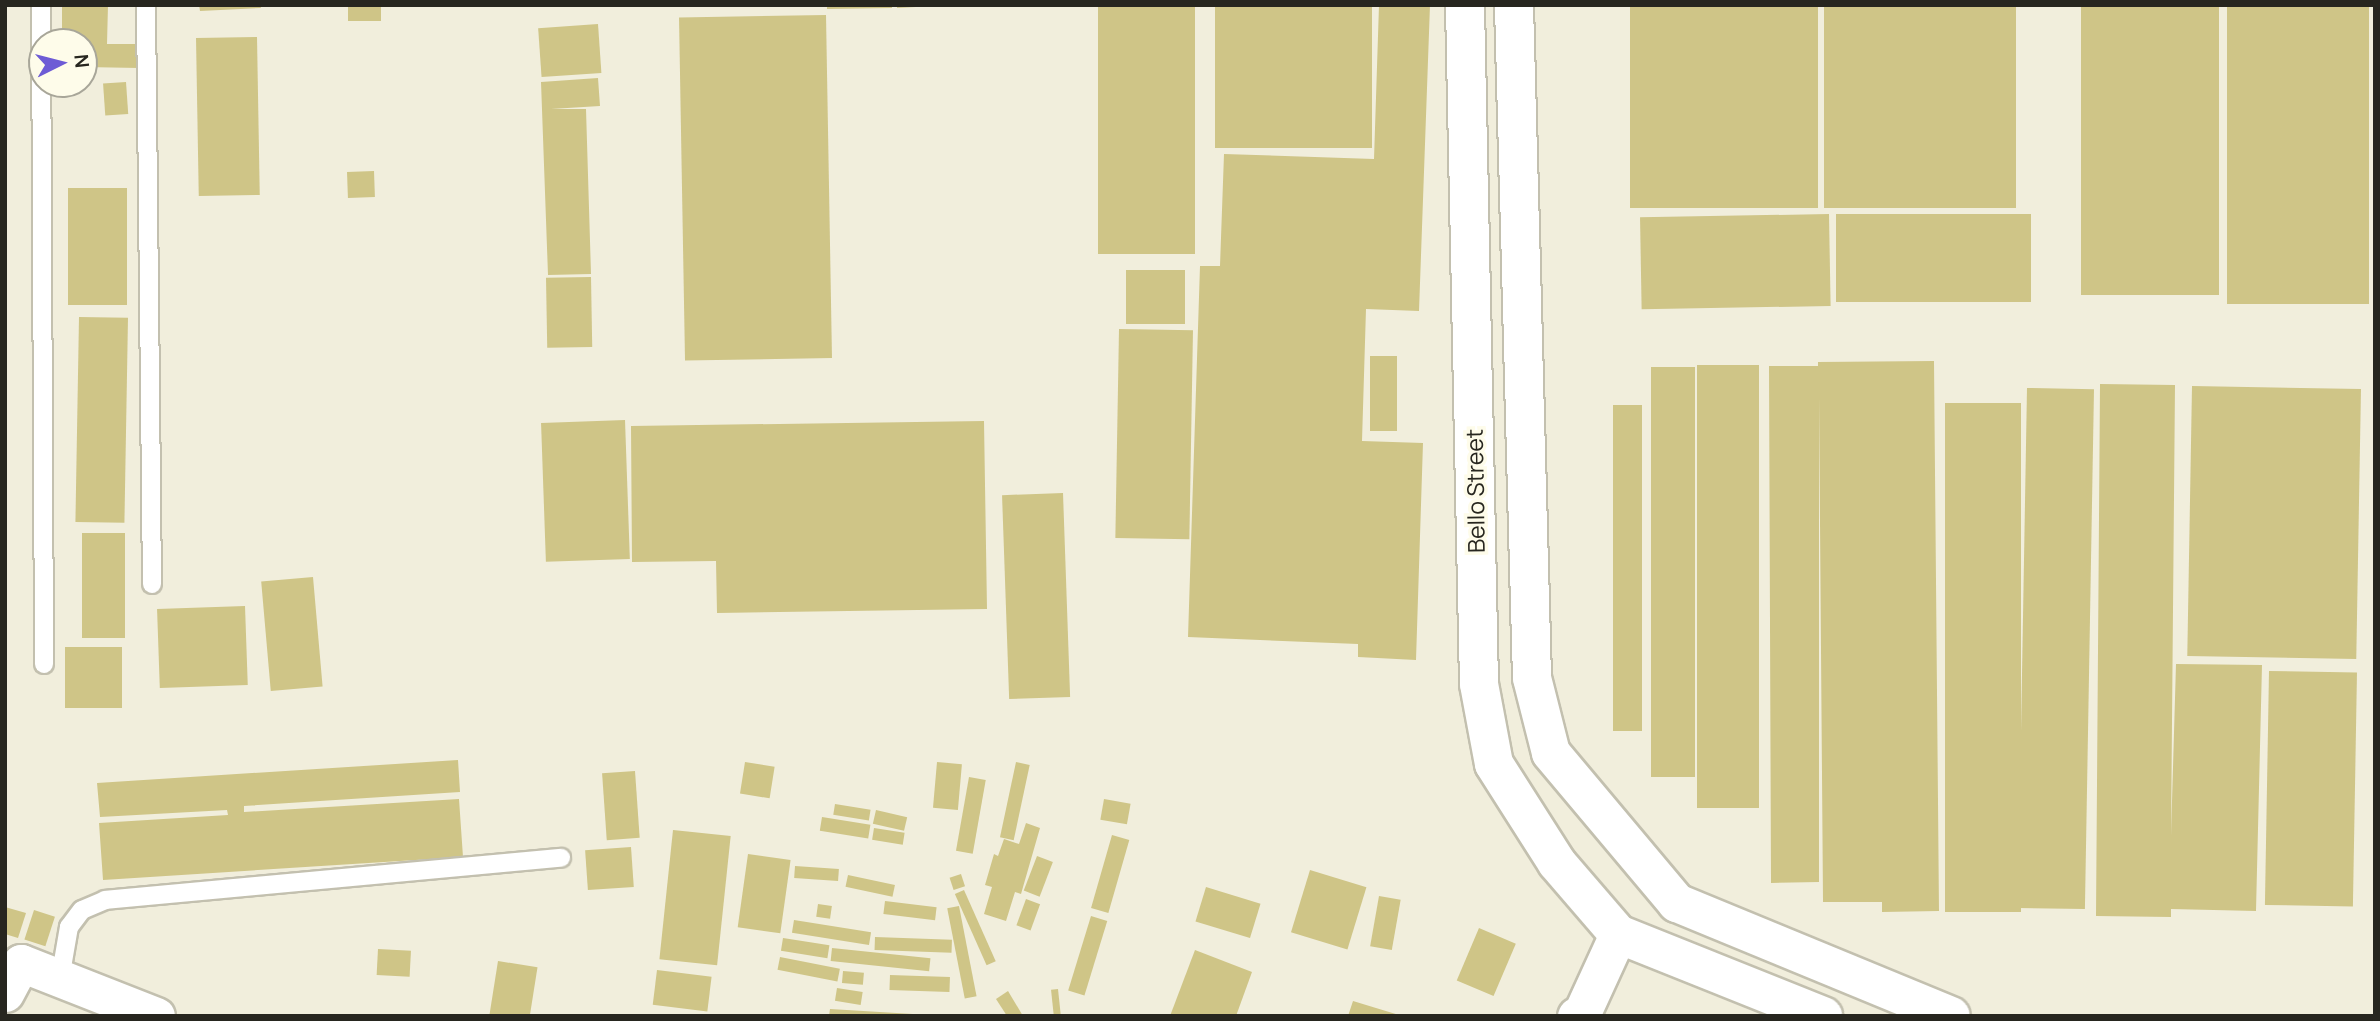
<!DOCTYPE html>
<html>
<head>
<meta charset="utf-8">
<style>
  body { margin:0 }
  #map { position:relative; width:2380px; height:1021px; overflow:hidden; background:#f1eedc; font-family:Manrope,sans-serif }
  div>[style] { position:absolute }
  .building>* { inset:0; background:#cfc587; transform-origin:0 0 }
  .roads { filter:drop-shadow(2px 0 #c3c0af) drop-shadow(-2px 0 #c3c0af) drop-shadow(0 2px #c3c0af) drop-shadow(0 -2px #c3c0af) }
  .lane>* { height:18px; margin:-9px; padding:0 9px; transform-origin:9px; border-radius:9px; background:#fff }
  .street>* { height:37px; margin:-18.5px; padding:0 18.5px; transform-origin:18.5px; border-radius:18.5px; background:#fff }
  .secondary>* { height:38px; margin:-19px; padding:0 19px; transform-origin:19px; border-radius:19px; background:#fff }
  span { translate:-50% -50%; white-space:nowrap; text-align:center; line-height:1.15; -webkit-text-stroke:7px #fefcea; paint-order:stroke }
  .street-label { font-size:23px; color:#27261f }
  .frame { position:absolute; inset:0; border:7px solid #27261f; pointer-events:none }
  .north { position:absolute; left:28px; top:28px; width:70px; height:70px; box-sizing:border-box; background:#fefcea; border:2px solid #a8a699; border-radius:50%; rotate:84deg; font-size:19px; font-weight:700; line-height:28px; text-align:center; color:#27261f }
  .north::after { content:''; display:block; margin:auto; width:24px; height:32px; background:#6d5bd5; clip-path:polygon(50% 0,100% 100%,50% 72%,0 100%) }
</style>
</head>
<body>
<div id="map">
  <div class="building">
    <div style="clip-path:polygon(62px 5px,108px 5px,107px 44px,139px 44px,139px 68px,84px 67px,84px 42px,62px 42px)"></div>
    <div style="clip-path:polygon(199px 5px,260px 5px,261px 8px,200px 11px)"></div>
    <div style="left:348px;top:5px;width:33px;height:16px"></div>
    <div style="clip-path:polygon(827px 5px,892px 5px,892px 8px,827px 9px)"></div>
    <div style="clip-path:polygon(897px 5px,916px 5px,916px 7px,897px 8px)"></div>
    <div style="left:1098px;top:5px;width:97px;height:249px"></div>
    <div style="left:1215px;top:5px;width:157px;height:143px"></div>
    <div style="clip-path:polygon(1379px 5px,1430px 5px,1419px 311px,1366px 309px,1362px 441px,1423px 443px,1416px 660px,1358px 657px,1358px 644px,1188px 637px,1200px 266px,1220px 266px,1224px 154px,1374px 159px)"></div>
    <div style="left:1630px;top:5px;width:188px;height:203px"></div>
    <div style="left:1824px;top:5px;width:192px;height:203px"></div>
    <div style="left:2081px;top:5px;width:138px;height:290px"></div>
    <div style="left:2227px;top:5px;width:142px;height:299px"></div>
    <div style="left:826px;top:15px;width:343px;height:147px;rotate:89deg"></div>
    <div style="left:598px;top:24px;width:49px;height:60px;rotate:86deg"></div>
    <div style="left:257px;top:37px;width:158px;height:61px;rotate:89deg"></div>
    <div style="clip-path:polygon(598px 78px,600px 106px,551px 109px,586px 109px,591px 274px,548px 275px,541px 82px)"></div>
    <div style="left:126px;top:82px;width:32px;height:23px;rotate:86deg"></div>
    <div style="left:374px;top:171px;width:26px;height:27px;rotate:88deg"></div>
    <div style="left:68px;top:188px;width:59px;height:117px"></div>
    <div style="left:1829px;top:214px;width:92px;height:189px;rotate:89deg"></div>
    <div style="left:1836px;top:214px;width:195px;height:88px"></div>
    <div style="left:1126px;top:270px;width:59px;height:54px"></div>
    <div style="left:591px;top:277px;width:70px;height:45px;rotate:89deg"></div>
    <div style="left:79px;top:317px;width:49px;height:205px;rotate:1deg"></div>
    <div style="left:1119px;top:329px;width:74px;height:209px;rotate:1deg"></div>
    <div style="left:1370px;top:356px;width:27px;height:75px"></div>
    <div style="clip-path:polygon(1934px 361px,1939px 911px,1882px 912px,1882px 902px,1823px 902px,1819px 397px,1819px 882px,1771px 883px,1769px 366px,1818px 366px,1818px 362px)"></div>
    <div style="left:1697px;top:365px;width:62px;height:443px"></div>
    <div style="left:1651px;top:367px;width:44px;height:410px"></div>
    <div style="clip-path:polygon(2100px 384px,2175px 385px,2171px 836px,2176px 664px,2262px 665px,2256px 911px,2171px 909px,2171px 917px,2096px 916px)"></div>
    <div style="left:2192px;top:386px;width:169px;height:270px;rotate:1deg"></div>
    <div style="left:2027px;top:388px;width:67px;height:520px;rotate:1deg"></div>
    <div style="left:1945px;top:403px;width:76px;height:509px"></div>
    <div style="left:1613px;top:405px;width:29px;height:326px"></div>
    <div style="left:625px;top:420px;width:139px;height:84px;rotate:88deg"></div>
    <div style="clip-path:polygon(984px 421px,987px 609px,717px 613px,716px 561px,632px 562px,631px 426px)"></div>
    <div style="left:1063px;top:493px;width:204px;height:61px;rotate:88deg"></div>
    <div style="left:82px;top:533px;width:43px;height:105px"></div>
    <div style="left:313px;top:577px;width:110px;height:52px;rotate:85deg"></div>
    <div style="left:245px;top:606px;width:79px;height:88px;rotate:88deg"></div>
    <div style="left:65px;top:647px;width:57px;height:61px"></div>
    <div style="left:2269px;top:671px;width:88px;height:234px;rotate:1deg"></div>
    <div style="clip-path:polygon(458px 760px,460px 792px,244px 806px,244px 812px,459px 799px,463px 857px,103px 880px,99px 823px,228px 815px,227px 810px,100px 817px,97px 783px)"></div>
    <div style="left:745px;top:762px;width:30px;height:32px;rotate:9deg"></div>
    <div style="left:937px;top:762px;width:25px;height:46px;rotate:5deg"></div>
    <div style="left:1016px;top:762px;width:14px;height:77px;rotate:12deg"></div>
    <div style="left:635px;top:771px;width:67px;height:33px;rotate:86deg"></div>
    <div style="left:969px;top:777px;width:17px;height:75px;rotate:10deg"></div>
    <div style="left:1104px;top:799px;width:27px;height:21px;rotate:10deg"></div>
    <div style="left:835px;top:804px;width:36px;height:11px;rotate:9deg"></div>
    <div style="left:876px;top:810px;width:32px;height:14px;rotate:13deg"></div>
    <div style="left:822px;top:817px;width:49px;height:14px;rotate:9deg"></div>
    <div style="clip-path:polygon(1026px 823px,1040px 828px,1021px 894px,1015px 892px,1006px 921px,984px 914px,992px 887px,985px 885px,994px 854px,998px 856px,1004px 839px,1019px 844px)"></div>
    <div style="left:874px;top:828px;width:31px;height:12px;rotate:9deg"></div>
    <div style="left:673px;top:830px;width:58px;height:130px;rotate:6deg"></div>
    <div style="left:1112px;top:835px;width:18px;height:76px;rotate:16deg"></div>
    <div style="left:631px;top:847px;width:40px;height:46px;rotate:86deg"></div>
    <div style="left:748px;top:854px;width:43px;height:74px;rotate:8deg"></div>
    <div style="left:1037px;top:856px;width:17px;height:37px;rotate:21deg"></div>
    <div style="left:795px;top:866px;width:44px;height:12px;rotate:4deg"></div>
    <div style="left:1310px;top:870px;width:59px;height:65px;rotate:17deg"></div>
    <div style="left:961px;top:874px;width:13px;height:12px;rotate:72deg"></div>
    <div style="left:848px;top:875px;width:48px;height:12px;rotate:12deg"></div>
    <div style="left:1206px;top:887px;width:57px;height:36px;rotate:17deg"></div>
    <div style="left:964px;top:890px;width:78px;height:10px;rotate:66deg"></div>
    <div style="left:1379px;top:896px;width:22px;height:51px;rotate:10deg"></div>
    <div style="left:1026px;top:899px;width:15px;height:28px;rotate:20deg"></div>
    <div style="left:885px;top:901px;width:52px;height:13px;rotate:7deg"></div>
    <div style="left:818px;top:904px;width:14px;height:13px;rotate:8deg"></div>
    <div style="left:959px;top:906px;width:92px;height:12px;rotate:79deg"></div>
    <div style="clip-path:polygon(5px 907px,26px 913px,18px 938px,5px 934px)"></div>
    <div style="left:34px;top:910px;width:22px;height:31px;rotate:18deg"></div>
    <div style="left:1091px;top:916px;width:17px;height:78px;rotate:17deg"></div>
    <div style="left:794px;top:920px;width:78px;height:13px;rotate:9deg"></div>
    <div style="left:1479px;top:928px;width:40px;height:57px;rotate:23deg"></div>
    <div style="left:875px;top:937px;width:77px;height:13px;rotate:2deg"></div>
    <div style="left:783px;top:938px;width:47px;height:13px;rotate:9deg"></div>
    <div style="left:832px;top:948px;width:99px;height:13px;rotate:6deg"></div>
    <div style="left:378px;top:949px;width:33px;height:26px;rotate:3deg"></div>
    <div style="clip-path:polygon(1195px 950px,1252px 972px,1236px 1016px,1170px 1016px)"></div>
    <div style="left:780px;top:957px;width:61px;height:13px;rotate:11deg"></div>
    <div style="left:498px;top:961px;width:40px;height:56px;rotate:9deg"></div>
    <div style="left:657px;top:970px;width:55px;height:35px;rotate:7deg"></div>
    <div style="left:843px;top:971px;width:21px;height:12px;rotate:5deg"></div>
    <div style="left:890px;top:975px;width:60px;height:15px;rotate:2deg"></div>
    <div style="left:837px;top:988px;width:26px;height:13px;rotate:9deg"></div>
    <div style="left:1058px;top:989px;width:27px;height:7px;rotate:84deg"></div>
    <div style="clip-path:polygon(1008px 991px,1023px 1016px,1007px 1016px,996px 999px)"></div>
    <div style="clip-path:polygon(1353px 1001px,1399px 1015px,1399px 1016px,1348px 1016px)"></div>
    <div style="clip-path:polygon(830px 1009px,913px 1014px,912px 1016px,829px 1016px)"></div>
  </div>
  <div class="roads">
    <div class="lane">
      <div style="left:41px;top:5px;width:659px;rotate:89.74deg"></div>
      <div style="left:146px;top:5px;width:579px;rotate:89.41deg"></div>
      <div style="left:60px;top:979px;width:53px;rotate:-80.2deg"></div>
      <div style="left:69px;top:927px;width:21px;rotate:-53deg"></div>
      <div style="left:82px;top:910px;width:25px;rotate:-23deg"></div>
      <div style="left:105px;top:900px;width:458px;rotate:-5.3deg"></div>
    </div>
    <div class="street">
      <div style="left:5px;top:993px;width:34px;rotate:-62deg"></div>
      <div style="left:21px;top:963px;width:145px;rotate:21.4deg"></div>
      <div style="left:1576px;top:1016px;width:5px;rotate:-11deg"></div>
      <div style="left:1581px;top:1015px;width:89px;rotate:-65.4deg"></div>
    </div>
    <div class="secondary">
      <div style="left:1465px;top:5px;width:679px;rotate:88.82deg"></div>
      <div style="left:1479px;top:684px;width:81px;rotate:79.4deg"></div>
      <div style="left:1494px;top:764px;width:117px;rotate:57.5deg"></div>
      <div style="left:1557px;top:863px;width:94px;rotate:49.3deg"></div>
      <div style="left:1618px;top:934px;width:221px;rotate:21.8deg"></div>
      <div style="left:1514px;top:5px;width:673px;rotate:88.47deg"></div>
      <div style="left:1532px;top:678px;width:77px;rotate:75.8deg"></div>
      <div style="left:1551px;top:753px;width:196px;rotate:50deg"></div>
      <div style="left:1677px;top:903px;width:296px;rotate:22.4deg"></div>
    </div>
  </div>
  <div class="street-label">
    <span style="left:1475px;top:491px;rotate:-91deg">Bello Street</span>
  </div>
  <div class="frame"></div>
  <div class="north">N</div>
</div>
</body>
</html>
